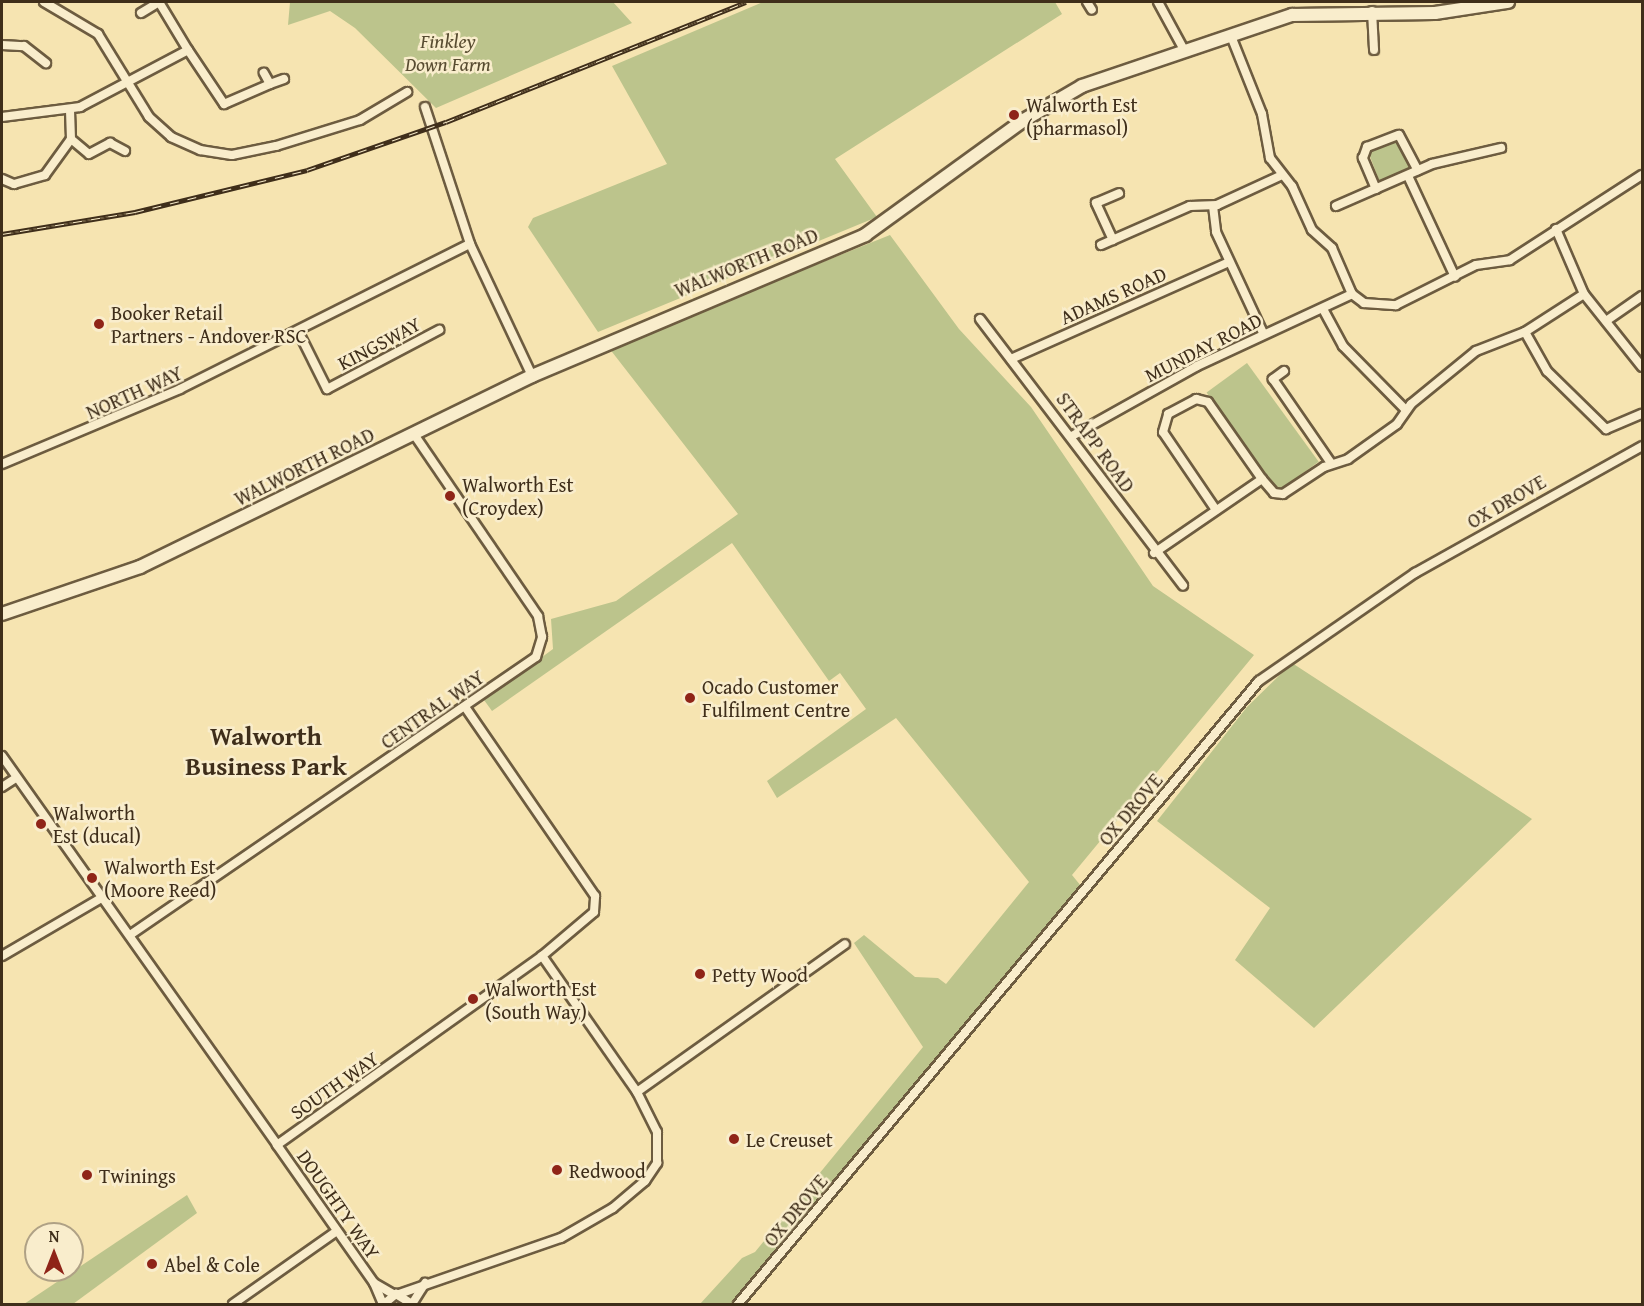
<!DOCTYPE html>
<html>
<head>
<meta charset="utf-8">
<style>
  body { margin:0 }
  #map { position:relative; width:1644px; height:1306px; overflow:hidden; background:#f6e4b1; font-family:"Gentium Book Plus",serif }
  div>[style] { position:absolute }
  .green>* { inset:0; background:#bcc48c; transform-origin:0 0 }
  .roads { filter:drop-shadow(2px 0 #6d5c40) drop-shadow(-2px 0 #6d5c40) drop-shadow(0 2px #6d5c40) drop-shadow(0 -2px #6d5c40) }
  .street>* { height:8px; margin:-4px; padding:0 4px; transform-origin:4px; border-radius:4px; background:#f9edcc }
  .secondary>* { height:12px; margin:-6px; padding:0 6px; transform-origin:6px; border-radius:6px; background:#f9edcc }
  .rail>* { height:5px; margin-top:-2.5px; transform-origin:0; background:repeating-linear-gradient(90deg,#f9edcc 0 9px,#3f2e1a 0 18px); box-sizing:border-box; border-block:2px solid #3f2e1a }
  .dots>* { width:16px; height:16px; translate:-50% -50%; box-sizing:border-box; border:3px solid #f9edcc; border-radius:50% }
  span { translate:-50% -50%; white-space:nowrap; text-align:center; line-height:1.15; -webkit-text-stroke:5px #f9edcc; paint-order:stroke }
  .park-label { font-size:20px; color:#584c31; font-style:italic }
  .poi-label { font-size:20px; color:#3f2e1a }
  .left { translate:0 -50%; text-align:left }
  .street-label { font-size:20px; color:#3f2e1a }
  .district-label { font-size:26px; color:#3f2e1a; font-weight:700 }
  .frame { position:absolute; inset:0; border:3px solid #3f2e1a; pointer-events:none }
  .north { position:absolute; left:24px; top:1222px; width:60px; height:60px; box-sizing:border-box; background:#f9edcc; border:2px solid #afa185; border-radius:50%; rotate:0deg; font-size:16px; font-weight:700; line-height:24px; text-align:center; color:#3f2e1a }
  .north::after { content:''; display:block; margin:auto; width:21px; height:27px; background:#8f2418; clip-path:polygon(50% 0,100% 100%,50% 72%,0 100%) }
</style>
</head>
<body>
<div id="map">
  <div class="green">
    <div style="clip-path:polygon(290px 2px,613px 2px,632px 23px,436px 108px,355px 28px,330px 11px,288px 25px)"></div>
    <div style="clip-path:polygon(763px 2px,1055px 2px,1062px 14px,835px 159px,877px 217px,598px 332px,528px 227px,533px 218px,667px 164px,612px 66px)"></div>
    <div style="clip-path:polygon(1397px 140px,1411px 169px,1380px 183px,1368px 151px)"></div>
    <div style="clip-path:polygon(890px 235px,959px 329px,1031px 407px,1153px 586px,1254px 655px,1072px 875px,1081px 886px,732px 1304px,700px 1304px,742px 1258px,755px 1252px,923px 1047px,854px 943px,864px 935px,915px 977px,938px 978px,946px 984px,1029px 882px,896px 718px,777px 798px,767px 781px,866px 709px,840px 673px,829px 681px,732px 543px,492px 711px,484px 700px,553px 649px,551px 619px,616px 601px,738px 514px,609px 348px)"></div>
    <div style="left:1247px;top:363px;width:122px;height:50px;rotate:54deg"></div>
    <div style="clip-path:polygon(1292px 663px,1532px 819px,1314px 1028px,1235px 960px,1270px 908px,1157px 821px,1247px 707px)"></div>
    <div style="clip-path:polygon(187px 1195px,197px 1213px,73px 1304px,24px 1304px)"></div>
  </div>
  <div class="roads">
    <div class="street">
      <div style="left:44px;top:2px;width:63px;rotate:30.7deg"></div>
      <div style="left:98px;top:34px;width:97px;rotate:58.4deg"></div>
      <div style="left:149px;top:117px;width:30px;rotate:42deg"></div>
      <div style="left:171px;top:137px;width:32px;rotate:24deg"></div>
      <div style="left:200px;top:150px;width:32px;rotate:9deg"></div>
      <div style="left:232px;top:155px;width:45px;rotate:-11.6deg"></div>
      <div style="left:276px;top:146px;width:88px;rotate:-17.2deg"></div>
      <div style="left:360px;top:120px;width:55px;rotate:-30.8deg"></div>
      <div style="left:159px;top:2px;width:56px;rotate:58.9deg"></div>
      <div style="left:1087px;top:2px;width:9px;rotate:58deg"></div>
      <div style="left:1158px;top:2px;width:52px;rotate:61.5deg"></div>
      <div style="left:1372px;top:11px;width:39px;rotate:87deg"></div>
      <div style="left:141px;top:13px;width:21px;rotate:-31deg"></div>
      <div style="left:1231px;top:36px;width:84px;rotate:68.3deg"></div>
      <div style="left:1262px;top:114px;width:45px;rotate:79.7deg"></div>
      <div style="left:1270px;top:158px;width:36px;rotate:52deg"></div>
      <div style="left:1292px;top:186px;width:48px;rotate:65.6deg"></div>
      <div style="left:1312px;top:230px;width:27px;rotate:42deg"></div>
      <div style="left:1332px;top:248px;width:50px;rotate:66.5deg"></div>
      <div style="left:1352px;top:294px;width:15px;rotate:37deg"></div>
      <div style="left:1364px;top:303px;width:32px;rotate:4deg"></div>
      <div style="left:1396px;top:305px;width:89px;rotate:-26.6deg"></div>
      <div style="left:1476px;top:265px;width:34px;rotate:-8deg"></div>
      <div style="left:1510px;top:260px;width:157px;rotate:-32.8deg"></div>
      <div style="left:2px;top:45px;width:22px;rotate:3deg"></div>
      <div style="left:24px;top:46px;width:28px;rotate:38deg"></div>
      <div style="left:270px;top:84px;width:15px;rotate:-20deg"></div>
      <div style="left:425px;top:107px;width:144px;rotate:71.8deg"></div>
      <div style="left:470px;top:244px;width:146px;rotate:64.8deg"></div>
      <div style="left:2px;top:117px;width:79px;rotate:-7.3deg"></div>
      <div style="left:80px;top:107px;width:122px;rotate:-27.8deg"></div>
      <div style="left:188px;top:50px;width:65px;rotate:56.3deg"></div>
      <div style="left:224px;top:104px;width:50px;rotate:-23.5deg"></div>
      <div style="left:270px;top:84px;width:13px;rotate:-119deg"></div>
      <div style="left:71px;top:139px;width:23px;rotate:40deg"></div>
      <div style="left:89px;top:154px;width:24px;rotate:-28deg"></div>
      <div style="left:110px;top:143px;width:17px;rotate:28deg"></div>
      <div style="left:1408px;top:176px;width:111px;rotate:65deg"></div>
      <div style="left:2px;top:179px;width:13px;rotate:23deg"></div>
      <div style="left:14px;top:184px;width:32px;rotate:-16deg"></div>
      <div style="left:45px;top:175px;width:44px;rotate:-54.2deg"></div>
      <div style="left:71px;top:139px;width:29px;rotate:-92deg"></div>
      <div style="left:1376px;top:189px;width:34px;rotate:-113deg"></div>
      <div style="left:1363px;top:158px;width:12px;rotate:-70deg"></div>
      <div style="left:1367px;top:147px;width:34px;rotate:-21deg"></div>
      <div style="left:1399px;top:135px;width:40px;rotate:62deg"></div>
      <div style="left:1213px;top:206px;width:26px;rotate:83deg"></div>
      <div style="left:1216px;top:232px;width:111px;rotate:65deg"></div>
      <div style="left:1336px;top:206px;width:105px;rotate:-23.6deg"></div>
      <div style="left:1432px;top:164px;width:71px;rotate:-13.1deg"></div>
      <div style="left:1556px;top:229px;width:71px;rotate:66.7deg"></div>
      <div style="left:1584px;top:294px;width:93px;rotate:51.5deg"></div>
      <div style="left:1113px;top:240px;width:41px;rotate:-114.7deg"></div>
      <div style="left:1096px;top:203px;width:25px;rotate:-23deg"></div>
      <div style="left:1101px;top:245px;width:97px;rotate:-23.7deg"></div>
      <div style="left:1190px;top:206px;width:27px;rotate:-2deg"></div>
      <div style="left:1217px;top:205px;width:72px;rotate:-24.8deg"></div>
      <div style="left:1323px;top:309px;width:42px;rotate:61.6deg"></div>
      <div style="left:1343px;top:346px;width:90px;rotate:45.5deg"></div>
      <div style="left:980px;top:319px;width:335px;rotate:52.7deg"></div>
      <div style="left:1606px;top:321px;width:44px;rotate:-34.8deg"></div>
      <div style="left:298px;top:331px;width:65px;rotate:63.4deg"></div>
      <div style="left:327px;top:389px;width:127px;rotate:-27.8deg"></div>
      <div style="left:1525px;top:332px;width:45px;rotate:60.6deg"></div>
      <div style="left:1547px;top:371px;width:83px;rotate:44.5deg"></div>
      <div style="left:1606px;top:429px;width:39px;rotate:-23deg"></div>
      <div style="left:1011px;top:359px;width:239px;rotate:-24deg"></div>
      <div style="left:1284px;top:371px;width:14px;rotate:144deg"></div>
      <div style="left:1273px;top:379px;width:102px;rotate:55.4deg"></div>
      <div style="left:1072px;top:436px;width:143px;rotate:-29.2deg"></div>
      <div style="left:1197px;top:366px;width:171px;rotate:-24.9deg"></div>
      <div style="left:2px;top:464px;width:193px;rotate:-22.8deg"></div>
      <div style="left:180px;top:389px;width:324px;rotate:-26.6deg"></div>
      <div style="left:1216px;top:510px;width:94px;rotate:-124.2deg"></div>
      <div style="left:1163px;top:432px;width:19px;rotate:-74deg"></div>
      <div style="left:1168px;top:414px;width:32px;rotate:-28deg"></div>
      <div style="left:1196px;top:399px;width:12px;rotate:14deg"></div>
      <div style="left:1208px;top:402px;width:94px;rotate:55deg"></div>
      <div style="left:1154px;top:553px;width:131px;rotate:-34.4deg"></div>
      <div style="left:1262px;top:479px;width:18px;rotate:49deg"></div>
      <div style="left:1274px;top:493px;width:9px;rotate:6deg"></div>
      <div style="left:1283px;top:494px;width:49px;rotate:-33.4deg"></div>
      <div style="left:1324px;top:467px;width:25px;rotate:-18deg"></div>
      <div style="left:1348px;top:459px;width:60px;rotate:-35.5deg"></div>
      <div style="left:1397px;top:424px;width:24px;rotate:-55deg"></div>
      <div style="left:1411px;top:404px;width:84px;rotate:-39.2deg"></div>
      <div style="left:1476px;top:351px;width:53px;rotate:-21.2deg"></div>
      <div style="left:1525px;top:332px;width:70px;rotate:-32.8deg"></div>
      <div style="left:2px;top:756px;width:476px;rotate:54.7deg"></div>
      <div style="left:277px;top:1145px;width:325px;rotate:-35.5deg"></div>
      <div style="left:542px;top:956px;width:68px;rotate:-40.2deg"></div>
      <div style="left:594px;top:912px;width:16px;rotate:-86deg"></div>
      <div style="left:595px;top:896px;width:229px;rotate:-124.5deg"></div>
      <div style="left:2px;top:787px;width:17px;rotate:-33deg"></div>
      <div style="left:130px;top:935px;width:492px;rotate:-34.4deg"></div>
      <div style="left:536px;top:657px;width:21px;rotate:-73deg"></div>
      <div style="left:542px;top:637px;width:21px;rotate:-101deg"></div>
      <div style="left:538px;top:616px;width:220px;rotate:-124.3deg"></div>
      <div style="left:2px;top:956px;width:117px;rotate:-30.3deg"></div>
      <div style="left:637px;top:1092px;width:255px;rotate:-35.4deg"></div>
      <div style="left:277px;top:1145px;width:169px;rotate:54.9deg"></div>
      <div style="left:374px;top:1283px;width:23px;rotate:67deg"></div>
      <div style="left:374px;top:1283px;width:22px;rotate:30deg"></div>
      <div style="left:399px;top:1294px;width:171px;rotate:-19.1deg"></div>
      <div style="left:561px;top:1238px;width:60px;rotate:-30deg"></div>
      <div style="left:613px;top:1208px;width:42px;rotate:-40.2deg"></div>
      <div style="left:645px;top:1181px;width:22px;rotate:-56deg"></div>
      <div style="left:657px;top:1163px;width:31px;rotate:-90deg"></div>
      <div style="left:657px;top:1132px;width:45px;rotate:-116.6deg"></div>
      <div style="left:637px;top:1092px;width:166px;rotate:-124.9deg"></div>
      <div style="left:233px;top:1304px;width:127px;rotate:-35.1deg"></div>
      <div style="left:384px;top:1304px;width:16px;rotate:-40deg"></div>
      <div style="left:396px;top:1294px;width:19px;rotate:32deg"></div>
      <div style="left:412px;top:1304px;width:25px;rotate:-58deg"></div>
      <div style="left:738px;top:1304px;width:812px;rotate:-50.1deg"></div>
      <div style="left:1259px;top:681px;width:190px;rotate:-34.7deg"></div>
      <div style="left:1415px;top:573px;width:260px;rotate:-29.2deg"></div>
    </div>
    <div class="secondary">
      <div style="left:2px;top:614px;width:146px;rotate:-18.8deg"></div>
      <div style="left:140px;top:567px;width:436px;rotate:-26deg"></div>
      <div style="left:532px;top:376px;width:362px;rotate:-22.9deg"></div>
      <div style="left:865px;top:235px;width:196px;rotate:-35.9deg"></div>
      <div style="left:1024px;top:120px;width:67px;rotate:-30.4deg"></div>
      <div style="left:1082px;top:86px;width:222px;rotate:-18.7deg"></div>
      <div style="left:1292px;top:15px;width:143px;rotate:-0.8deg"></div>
      <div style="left:1435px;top:13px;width:74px;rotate:-8.6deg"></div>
    </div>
  </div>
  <div class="rail">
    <div style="left:2px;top:234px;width:135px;rotate:-9.4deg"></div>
    <div style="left:135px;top:212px;width:177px;rotate:-13.7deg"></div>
    <div style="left:307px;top:170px;width:147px;rotate:-19.1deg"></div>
    <div style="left:446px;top:122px;width:323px;rotate:-21.8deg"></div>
  </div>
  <div class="dots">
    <div style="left:1014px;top:115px;background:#8f2418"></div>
    <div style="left:99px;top:324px;background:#8f2418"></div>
    <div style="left:450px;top:496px;background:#8f2418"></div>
    <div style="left:690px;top:698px;background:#8f2418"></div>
    <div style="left:41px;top:824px;background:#8f2418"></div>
    <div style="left:92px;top:878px;background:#8f2418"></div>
    <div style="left:700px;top:974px;background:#8f2418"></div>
    <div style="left:473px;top:999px;background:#8f2418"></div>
    <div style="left:734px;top:1139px;background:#8f2418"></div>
    <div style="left:557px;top:1170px;background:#8f2418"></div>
    <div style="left:87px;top:1175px;background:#8f2418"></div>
    <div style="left:152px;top:1264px;background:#8f2418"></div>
  </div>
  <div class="park-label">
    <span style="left:448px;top:52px">Finkley<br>Down Farm</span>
  </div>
  <div class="poi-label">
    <span class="left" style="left:1026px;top:116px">Walworth Est<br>(pharmasol)</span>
    <span class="left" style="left:111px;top:324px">Booker Retail<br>Partners - Andover RSC</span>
    <span class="left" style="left:462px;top:496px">Walworth Est<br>(Croydex)</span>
    <span class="left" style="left:702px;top:698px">Ocado Customer<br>Fulfilment Centre</span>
    <span class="left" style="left:53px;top:824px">Walworth<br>Est (ducal)</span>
    <span class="left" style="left:104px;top:878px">Walworth Est<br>(Moore Reed)</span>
    <span class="left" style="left:712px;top:974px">Petty Wood</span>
    <span class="left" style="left:485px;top:1000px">Walworth Est<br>(South Way)</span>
    <span class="left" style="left:746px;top:1139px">Le Creuset</span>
    <span class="left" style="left:569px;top:1170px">Redwood</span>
    <span class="left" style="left:99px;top:1175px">Twinings</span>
    <span class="left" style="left:164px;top:1264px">Abel &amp; Cole</span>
  </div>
  <div class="street-label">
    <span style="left:746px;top:262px;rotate:-22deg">WALWORTH ROAD</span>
    <span style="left:1113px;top:295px;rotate:-24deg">ADAMS ROAD</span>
    <span style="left:379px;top:343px;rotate:-28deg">KINGSWAY</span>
    <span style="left:1203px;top:347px;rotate:-27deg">MUNDAY ROAD</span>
    <span style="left:134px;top:392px;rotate:-24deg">NORTH WAY</span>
    <span style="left:1096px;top:442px;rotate:54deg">STRAPP ROAD</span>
    <span style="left:304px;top:466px;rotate:-26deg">WALWORTH ROAD</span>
    <span style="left:1506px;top:501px;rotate:-30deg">OX DROVE</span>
    <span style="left:432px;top:709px;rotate:-35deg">CENTRAL WAY</span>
    <span style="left:1130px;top:809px;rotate:-50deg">OX DROVE</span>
    <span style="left:334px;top:1085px;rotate:-35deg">SOUTH WAY</span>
    <span style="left:339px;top:1204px;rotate:55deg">DOUGHTY WAY</span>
    <span style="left:795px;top:1210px;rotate:-50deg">OX DROVE</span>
  </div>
  <div class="district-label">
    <span style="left:266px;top:751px">Walworth<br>Business Park</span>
  </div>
  <div class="frame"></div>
  <div class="north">N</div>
</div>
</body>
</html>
